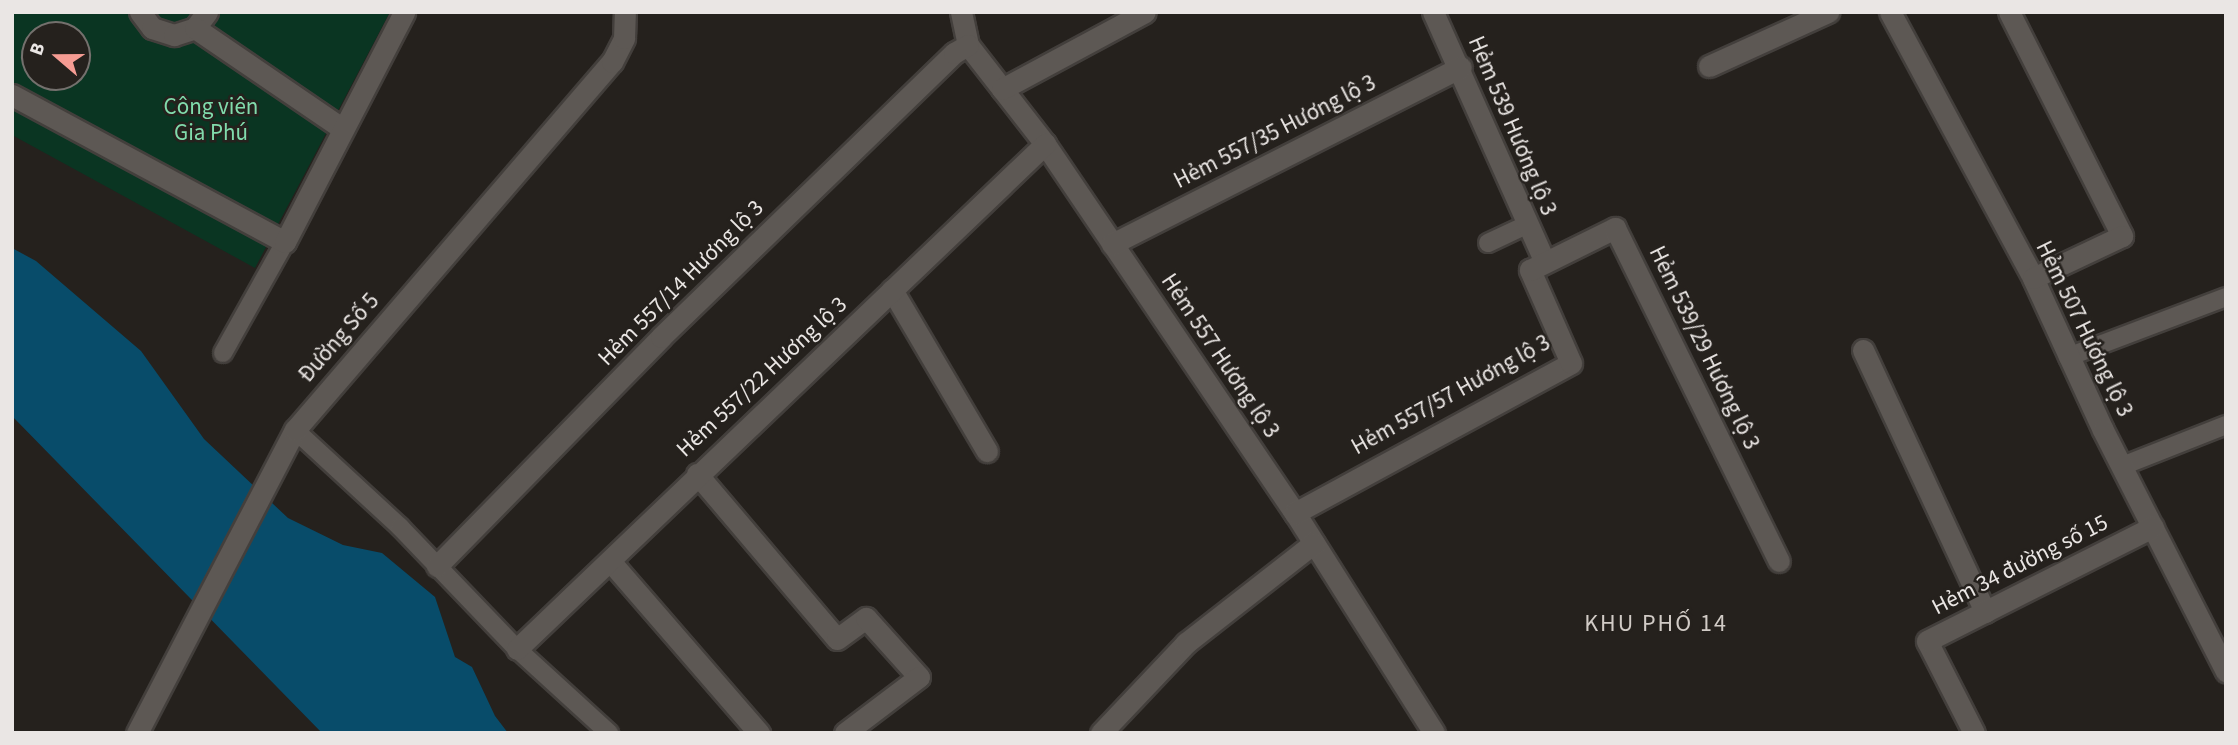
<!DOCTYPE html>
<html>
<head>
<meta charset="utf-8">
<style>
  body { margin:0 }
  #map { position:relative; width:2238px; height:745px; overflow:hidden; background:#25211d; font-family:"Source Sans 3",sans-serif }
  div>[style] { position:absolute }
  .green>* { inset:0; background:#0a3522 }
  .water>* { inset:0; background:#084c6a }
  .roads { filter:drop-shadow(2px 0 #433f3c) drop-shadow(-2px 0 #433f3c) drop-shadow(0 2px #433f3c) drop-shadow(0 -2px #433f3c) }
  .lane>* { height:18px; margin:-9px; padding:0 9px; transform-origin:9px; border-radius:9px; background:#5d5854 }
  .street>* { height:21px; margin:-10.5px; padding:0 10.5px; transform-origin:10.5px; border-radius:10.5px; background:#5d5854 }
  .secondary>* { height:21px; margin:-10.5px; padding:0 10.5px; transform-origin:10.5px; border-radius:10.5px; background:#5d5854 }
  span { translate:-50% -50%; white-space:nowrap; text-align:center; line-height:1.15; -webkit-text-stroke:5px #25211d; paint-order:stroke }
  .park-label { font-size:23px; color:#81dbac }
  .street-label { font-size:23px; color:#eae6e4 }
  .neighbourhood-label { font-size:24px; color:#d1cbc6; letter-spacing:2px }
  .frame { position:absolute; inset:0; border:14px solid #eae6e4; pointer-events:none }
  .north { position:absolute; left:21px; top:21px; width:70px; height:70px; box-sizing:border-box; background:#25211d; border:2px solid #74706d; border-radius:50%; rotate:290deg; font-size:19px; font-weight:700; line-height:28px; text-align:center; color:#eae6e4 }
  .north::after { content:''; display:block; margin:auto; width:24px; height:32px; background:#f59c93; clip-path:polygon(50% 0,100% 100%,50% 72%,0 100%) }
</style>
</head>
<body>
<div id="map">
  <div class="green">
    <div style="clip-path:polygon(evenodd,12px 12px,390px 12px,255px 268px,12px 135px,12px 12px,35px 35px,77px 35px,77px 77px,35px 77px,35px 35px)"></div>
  </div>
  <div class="water">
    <div style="clip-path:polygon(12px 248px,36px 261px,141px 351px,204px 439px,288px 518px,343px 545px,382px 553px,435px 597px,455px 657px,472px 667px,495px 716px,508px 733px,322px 733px,12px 416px)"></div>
  </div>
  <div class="roads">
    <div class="lane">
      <div style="left:1488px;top:243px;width:42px;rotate:-25.3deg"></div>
      <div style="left:223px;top:353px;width:127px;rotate:-60.8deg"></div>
      <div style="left:2068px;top:357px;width:169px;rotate:-20.8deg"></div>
      <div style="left:295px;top:430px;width:143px;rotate:42.7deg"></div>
      <div style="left:400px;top:527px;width:169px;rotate:46.2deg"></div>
      <div style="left:517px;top:649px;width:125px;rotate:42.4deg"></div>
      <div style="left:2122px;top:466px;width:112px;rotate:-21.5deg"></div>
    </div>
    <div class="street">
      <div style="left:140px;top:12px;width:20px;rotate:53deg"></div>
      <div style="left:152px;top:28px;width:23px;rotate:18deg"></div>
      <div style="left:174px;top:35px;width:22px;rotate:-18deg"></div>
      <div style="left:195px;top:28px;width:20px;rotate:-53deg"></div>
      <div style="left:961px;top:12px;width:34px;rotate:78deg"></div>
      <div style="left:968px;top:45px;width:125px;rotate:52.1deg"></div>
      <div style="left:1045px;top:144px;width:446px;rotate:55.9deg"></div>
      <div style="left:1295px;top:513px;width:260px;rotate:57.7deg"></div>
      <div style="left:1433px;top:12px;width:272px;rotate:65.9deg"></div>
      <div style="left:1890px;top:12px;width:302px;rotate:61.7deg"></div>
      <div style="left:2033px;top:278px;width:167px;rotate:65.3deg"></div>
      <div style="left:2103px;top:430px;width:271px;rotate:63deg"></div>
      <div style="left:2009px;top:12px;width:251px;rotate:63.2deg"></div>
      <div style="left:2122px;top:236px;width:98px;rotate:154.7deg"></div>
      <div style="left:195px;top:28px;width:179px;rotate:34.3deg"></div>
      <div style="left:1709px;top:66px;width:131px;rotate:-24.4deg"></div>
      <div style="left:1002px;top:89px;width:162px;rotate:-28.3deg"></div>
      <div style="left:12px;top:95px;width:310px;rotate:28.3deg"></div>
      <div style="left:285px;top:242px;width:259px;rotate:-62.6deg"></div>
      <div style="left:1112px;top:244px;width:391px;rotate:-26.9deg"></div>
      <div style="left:892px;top:290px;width:187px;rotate:59.5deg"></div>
      <div style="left:1863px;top:350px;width:289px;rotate:65deg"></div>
      <div style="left:697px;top:474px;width:216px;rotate:49.7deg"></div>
      <div style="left:837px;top:639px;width:36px;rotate:-36deg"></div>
      <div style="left:866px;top:618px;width:79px;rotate:48.1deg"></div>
      <div style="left:919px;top:677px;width:93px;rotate:142.9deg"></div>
      <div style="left:1295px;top:513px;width:314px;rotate:-28.5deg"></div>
      <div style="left:1571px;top:363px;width:102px;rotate:-113.8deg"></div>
      <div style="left:1530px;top:270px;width:95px;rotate:-26.3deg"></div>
      <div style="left:1615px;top:228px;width:371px;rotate:63.8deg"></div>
      <div style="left:610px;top:561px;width:228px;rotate:49.1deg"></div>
      <div style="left:437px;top:566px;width:320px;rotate:-45.6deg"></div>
      <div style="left:661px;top:337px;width:408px;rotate:-44.1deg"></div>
      <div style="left:954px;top:53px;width:16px;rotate:-30deg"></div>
      <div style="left:517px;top:649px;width:731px;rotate:-43.72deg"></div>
      <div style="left:1101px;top:733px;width:124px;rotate:-46.6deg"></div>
      <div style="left:1186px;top:643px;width:162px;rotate:-38deg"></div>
      <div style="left:1974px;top:733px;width:103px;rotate:-117.1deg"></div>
      <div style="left:1927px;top:641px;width:253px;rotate:-26.8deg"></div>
    </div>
    <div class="secondary">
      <div style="left:137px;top:733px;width:342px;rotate:-62.5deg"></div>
      <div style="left:295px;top:430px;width:486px;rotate:-49.3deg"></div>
      <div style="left:612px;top:62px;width:27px;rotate:-63deg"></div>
      <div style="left:624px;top:38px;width:26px;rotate:-88deg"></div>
    </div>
  </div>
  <div class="park-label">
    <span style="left:211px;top:120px">Công viên<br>Gia Phú</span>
  </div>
  <div class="street-label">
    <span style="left:1512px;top:126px;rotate:67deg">Hẻm 539 Hương lộ 3</span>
    <span style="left:1275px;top:132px;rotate:-27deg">Hẻm 557/35 Hương lộ 3</span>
    <span style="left:681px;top:283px;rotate:-45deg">Hẻm 557/14 Hương lộ 3</span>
    <span style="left:2084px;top:329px;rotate:64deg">Hẻm 507 Hương lộ 3</span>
    <span style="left:339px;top:338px;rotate:-49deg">Đường Số 5</span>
    <span style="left:1704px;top:348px;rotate:64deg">Hẻm 539/29 Hương lộ 3</span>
    <span style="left:1220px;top:356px;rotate:56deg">Hẻm 557 Hương lộ 3</span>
    <span style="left:762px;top:377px;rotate:-43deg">Hẻm 557/22 Hương lộ 3</span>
    <span style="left:1451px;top:395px;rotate:-29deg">Hẻm 557/57 Hương lộ 3</span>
    <span style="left:2020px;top:565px;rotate:-27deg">Hẻm 34 đường số 15</span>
  </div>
  <div class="neighbourhood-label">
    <span style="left:1656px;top:624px">KHU PHỐ 14</span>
  </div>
  <div class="frame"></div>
  <div class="north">B</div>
</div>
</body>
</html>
